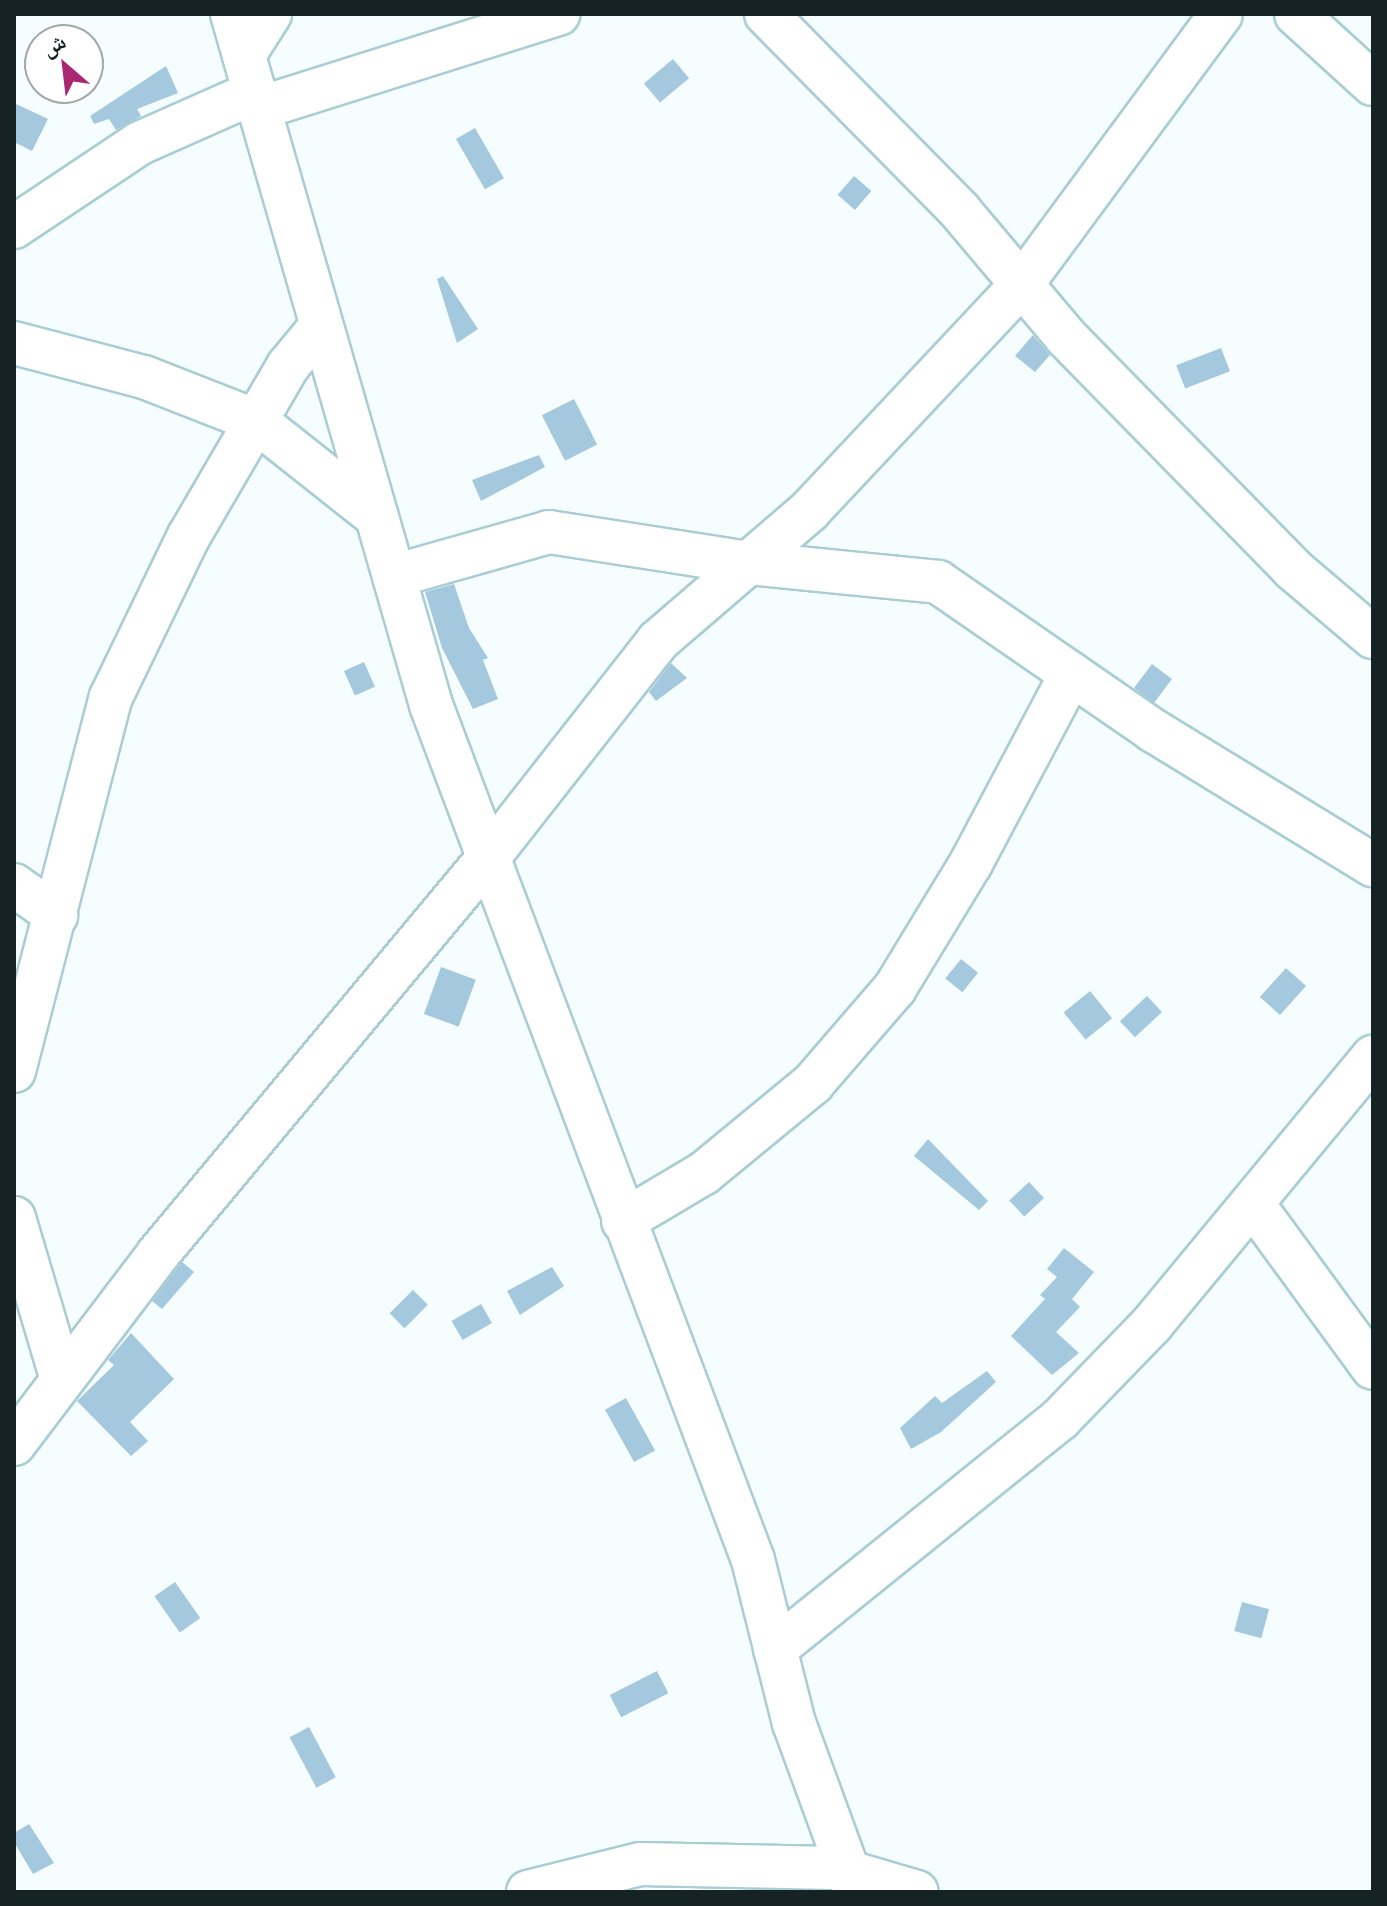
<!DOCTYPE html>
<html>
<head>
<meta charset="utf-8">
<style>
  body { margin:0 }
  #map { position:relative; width:1387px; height:1906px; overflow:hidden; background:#f6fdfe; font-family:"IBM Plex Sans","Noto Naskh Arabic",sans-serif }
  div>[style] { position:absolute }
  .building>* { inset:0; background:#a4c8de; transform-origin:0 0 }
  .roads { filter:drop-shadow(2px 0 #a9cdd3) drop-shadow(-2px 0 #a9cdd3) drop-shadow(0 2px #a9cdd3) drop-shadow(0 -2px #a9cdd3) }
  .minor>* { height:42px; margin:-21px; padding:0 21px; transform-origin:21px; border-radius:21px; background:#fff }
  span { translate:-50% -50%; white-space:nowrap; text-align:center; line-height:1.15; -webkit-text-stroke:6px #fff; paint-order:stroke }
  .frame { position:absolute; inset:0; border:16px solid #152325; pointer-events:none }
  .north { position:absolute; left:24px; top:24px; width:80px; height:80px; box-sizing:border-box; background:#fff; border:2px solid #a1a7a8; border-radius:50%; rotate:332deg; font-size:22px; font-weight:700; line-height:32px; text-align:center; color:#152325 }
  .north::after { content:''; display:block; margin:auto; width:28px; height:36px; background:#aa2772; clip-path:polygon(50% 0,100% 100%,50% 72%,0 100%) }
</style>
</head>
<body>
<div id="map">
  <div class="building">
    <div style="left:673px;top:59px;width:25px;height:38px;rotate:50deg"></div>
    <div style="clip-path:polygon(166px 66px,178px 93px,137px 109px,141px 116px,116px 130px,109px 119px,94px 124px,90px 116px)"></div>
    <div style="clip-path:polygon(14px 103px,48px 119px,32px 151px,14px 142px)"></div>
    <div style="left:475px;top:128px;width:58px;height:22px;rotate:60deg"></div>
    <div style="left:854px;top:176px;width:23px;height:25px;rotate:41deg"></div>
    <div style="clip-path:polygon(443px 276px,478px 329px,457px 343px,437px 279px)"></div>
    <div style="clip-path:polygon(1033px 335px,1050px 355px,1035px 372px,1015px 356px)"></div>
    <div style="left:1221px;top:348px;width:25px;height:48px;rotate:69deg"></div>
    <div style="left:574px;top:399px;width:51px;height:36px;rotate:63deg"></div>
    <div style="clip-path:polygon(539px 455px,545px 467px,481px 501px,472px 480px)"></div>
    <div style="clip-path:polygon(454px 584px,469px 628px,488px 658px,483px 660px,498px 699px,473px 709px,442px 648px,425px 592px)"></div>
    <div style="left:364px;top:662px;width:27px;height:22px;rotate:66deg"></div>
    <div style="clip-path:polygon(671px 663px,687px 678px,656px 701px,649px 692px)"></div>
    <div style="left:1152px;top:664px;width:25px;height:30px;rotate:37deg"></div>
    <div style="left:961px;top:959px;width:22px;height:25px;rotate:39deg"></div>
    <div style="left:441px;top:967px;width:37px;height:50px;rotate:20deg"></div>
    <div style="left:1286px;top:968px;width:27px;height:39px;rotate:42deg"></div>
    <div style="left:1090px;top:991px;width:35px;height:34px;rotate:51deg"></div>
    <div style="left:1147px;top:996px;width:22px;height:37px;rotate:47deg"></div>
    <div style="clip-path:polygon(928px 1139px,988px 1201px,979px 1210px,914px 1156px)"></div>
    <div style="left:1029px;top:1182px;width:22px;height:27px;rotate:47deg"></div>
    <div style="clip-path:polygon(1064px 1248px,1094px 1272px,1072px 1299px,1080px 1307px,1056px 1332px,1079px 1353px,1052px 1375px,1011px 1336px,1045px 1299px,1040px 1295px,1057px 1277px,1047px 1269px)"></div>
    <div style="clip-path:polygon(182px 1262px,194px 1272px,162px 1309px,152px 1301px)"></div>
    <div style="clip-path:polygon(552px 1267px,564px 1286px,520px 1315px,507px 1291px)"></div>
    <div style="left:413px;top:1290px;width:21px;height:33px;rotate:45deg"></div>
    <div style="left:481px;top:1304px;width:22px;height:34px;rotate:60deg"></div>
    <div style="clip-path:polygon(131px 1333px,174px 1379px,130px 1422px,148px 1441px,131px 1456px,77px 1401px,114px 1365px,108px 1360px)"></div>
    <div style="clip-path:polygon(987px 1371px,996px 1382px,941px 1432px,911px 1449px,900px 1428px,935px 1396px,942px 1403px)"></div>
    <div style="left:626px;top:1398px;width:60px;height:24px;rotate:61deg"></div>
    <div style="left:175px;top:1582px;width:44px;height:25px;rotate:55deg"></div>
    <div style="left:1242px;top:1602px;width:28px;height:30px;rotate:15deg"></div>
    <div style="left:657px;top:1671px;width:25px;height:53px;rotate:63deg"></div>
    <div style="left:309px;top:1727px;width:57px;height:22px;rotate:62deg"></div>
    <div style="clip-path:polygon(29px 1824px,54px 1863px,33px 1874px,14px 1842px,14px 1833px)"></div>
  </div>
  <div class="roads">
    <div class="minor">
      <div style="left:232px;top:14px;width:719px;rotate:73.93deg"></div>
      <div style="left:431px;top:705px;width:914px;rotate:69.36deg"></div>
      <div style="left:753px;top:1560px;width:168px;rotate:75.9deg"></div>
      <div style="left:794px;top:1723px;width:180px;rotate:69.9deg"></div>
      <div style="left:766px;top:14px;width:276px;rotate:45.4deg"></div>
      <div style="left:960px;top:211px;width:165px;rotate:49.9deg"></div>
      <div style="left:1066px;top:337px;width:325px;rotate:45.6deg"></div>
      <div style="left:1293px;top:569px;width:105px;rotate:40.4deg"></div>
      <div style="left:1296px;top:14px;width:104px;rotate:42.3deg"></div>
      <div style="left:244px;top:55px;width:49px;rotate:-57.6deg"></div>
      <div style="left:260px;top:108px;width:313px;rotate:-17.5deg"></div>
      <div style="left:14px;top:227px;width:151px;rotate:-33.7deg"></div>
      <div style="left:140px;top:143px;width:126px;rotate:-23.9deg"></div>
      <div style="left:14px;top:343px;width:134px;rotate:14.7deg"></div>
      <div style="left:144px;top:377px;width:120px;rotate:21.4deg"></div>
      <div style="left:256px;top:421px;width:153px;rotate:38.4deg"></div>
      <div style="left:394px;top:576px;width:161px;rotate:-15.8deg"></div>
      <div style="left:549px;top:532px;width:202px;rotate:8.8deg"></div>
      <div style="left:749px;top:563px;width:190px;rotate:5.7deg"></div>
      <div style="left:938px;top:582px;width:262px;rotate:34.6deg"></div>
      <div style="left:1154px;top:731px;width:257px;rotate:31.5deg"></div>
      <div style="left:14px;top:885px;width:52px;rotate:35.5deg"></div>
      <div style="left:14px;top:1071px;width:386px;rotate:-75.5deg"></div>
      <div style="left:111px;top:697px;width:179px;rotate:-64.2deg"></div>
      <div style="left:189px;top:536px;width:197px;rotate:-59.8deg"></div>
      <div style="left:288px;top:366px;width:52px;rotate:-50.5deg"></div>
      <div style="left:1253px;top:1204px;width:203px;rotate:53.8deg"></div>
      <div style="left:14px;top:1218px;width:169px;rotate:73.5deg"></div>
      <div style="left:623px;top:1221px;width:94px;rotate:-30.7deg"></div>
      <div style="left:704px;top:1173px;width:141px;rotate:-39.5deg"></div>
      <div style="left:813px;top:1083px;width:125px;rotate:-49.2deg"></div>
      <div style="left:895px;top:988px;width:146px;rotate:-58.7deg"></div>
      <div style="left:971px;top:863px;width:214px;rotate:-62.1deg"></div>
      <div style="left:14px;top:1444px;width:238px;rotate:-52.8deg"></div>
      <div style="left:158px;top:1254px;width:515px;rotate:-50.19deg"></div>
      <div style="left:488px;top:858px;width:276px;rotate:-51.9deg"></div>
      <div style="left:658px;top:641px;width:199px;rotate:-40.7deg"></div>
      <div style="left:809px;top:511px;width:311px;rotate:-46.8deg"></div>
      <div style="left:1022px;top:284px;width:335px;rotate:-53.6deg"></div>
      <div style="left:775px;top:1649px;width:366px;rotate:-38.9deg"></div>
      <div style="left:1060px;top:1419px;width:132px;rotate:-45.9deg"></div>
      <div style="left:1152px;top:1324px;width:347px;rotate:-50.4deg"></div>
      <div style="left:528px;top:1892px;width:115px;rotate:-14deg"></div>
      <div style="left:640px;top:1864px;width:195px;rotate:1.2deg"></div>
      <div style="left:835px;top:1868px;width:85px;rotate:16.3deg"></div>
    </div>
  </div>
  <div class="frame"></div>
  <div class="north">ش</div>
</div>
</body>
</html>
